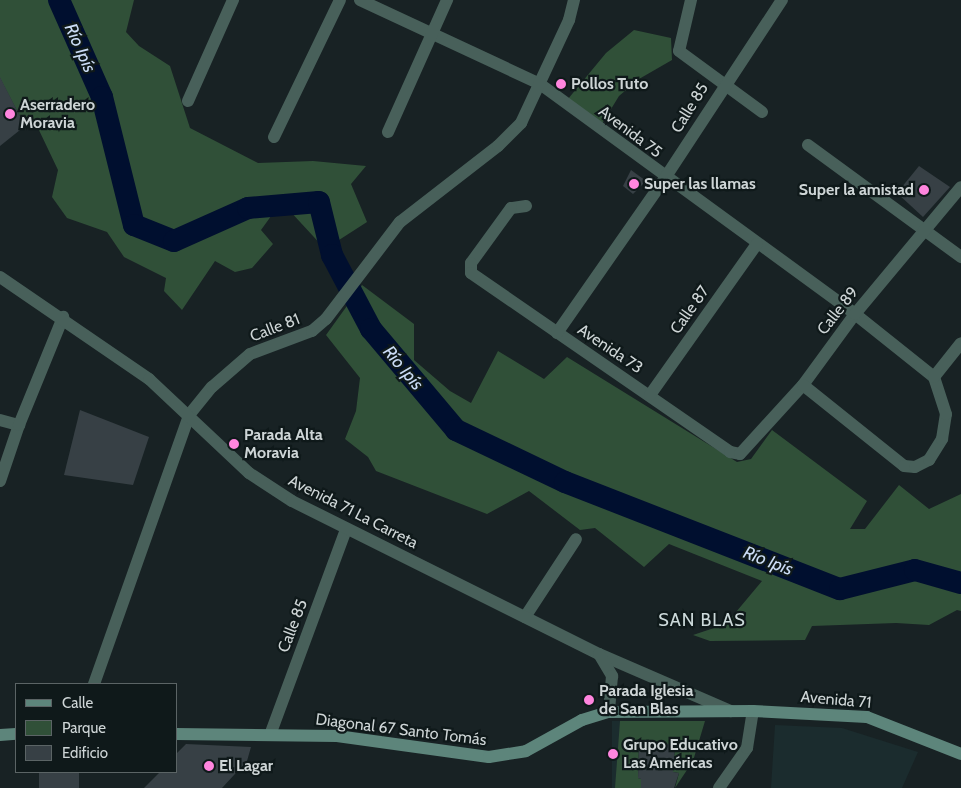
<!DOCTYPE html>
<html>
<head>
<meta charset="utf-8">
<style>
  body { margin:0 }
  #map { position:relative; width:961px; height:788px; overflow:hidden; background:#182224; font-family:Cabin,sans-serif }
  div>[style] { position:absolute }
  .built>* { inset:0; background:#1b2c2e; transform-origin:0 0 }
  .green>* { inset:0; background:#305038 }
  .river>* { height:22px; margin:-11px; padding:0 11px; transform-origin:11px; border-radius:11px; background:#000f2f }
  .building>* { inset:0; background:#374045; transform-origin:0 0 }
  .minor>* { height:12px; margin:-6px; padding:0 6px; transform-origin:6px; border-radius:6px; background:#48605a }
  .tertiary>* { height:12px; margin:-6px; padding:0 6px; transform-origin:6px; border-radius:6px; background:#48605a }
  .secondary>* { height:12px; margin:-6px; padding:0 6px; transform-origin:6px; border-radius:6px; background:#5d857b }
  .dots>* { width:14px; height:14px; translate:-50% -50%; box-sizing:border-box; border:2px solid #0f191a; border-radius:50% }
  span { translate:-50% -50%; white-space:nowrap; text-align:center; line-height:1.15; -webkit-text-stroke:4.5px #0f191a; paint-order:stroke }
  .poi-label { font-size:16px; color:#ced5d6; font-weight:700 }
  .left { translate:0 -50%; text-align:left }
  .right { translate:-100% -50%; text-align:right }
  .street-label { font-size:16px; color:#ced5d6 }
  .water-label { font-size:18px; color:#cbdcf5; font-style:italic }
  .neighbourhood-label { font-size:18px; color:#ccd9da; letter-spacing:1px }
  .legend { position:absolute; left:15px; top:683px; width:162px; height:90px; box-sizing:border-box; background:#0f191a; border:1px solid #5b6465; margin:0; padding:6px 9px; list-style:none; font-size:15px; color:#ced5d6 }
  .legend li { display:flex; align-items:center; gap:10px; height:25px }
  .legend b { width:25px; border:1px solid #5b6465 }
</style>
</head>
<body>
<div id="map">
  <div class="built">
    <div style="left:612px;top:721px;width:8px;height:67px"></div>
    <div style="clip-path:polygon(775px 725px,842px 728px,918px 752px,902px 788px,771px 788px)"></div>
  </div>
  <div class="green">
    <div style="clip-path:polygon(0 0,134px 0,126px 32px,139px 46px,170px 66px,190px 128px,258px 163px,313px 161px,366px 166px,351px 184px,367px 222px,325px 249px,288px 209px,274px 212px,261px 230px,273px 244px,252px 268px,235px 272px,215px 261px,182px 310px,164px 291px,166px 278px,124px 257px,107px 232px,67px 218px,52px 197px,58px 170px,37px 126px,25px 126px,0 78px)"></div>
    <div style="clip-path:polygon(634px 30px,671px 38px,672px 60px,639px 79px,619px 96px,600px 127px,563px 105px,606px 53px)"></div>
    <div style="clip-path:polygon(362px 285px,414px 324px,414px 360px,450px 391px,471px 403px,498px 351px,544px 379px,567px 357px,737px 462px,751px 459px,772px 430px,867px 501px,850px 529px,865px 529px,899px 485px,929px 509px,961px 494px,961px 611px,957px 610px,929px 625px,896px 623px,812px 626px,805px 640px,710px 641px,693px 635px,726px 624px,762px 581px,669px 544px,644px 567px,595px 528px,580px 530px,529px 491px,487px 514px,376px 471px,368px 457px,345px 439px,356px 411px,360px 378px,326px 335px)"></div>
    <div style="clip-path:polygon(620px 721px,705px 721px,693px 761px,675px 788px,679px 773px,673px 772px,675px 746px,650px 741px,650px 745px,639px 744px,638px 778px,641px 779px,641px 788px,615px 788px)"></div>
  </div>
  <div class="river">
    <div style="left:59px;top:0;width:106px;rotate:66.1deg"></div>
    <div style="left:102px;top:97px;width:132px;rotate:76deg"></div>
    <div style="left:134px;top:225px;width:43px;rotate:21.8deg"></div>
    <div style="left:174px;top:241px;width:81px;rotate:-24deg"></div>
    <div style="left:248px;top:208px;width:71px;rotate:-4.8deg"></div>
    <div style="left:319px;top:202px;width:55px;rotate:76.2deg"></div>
    <div style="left:332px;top:255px;width:84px;rotate:62.2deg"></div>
    <div style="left:371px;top:329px;width:132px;rotate:49.9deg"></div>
    <div style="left:456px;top:430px;width:121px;rotate:25.5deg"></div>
    <div style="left:565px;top:482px;width:295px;rotate:21.3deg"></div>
    <div style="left:840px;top:589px;width:77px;rotate:-14.2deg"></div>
    <div style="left:915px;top:570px;width:48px;rotate:15.8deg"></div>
  </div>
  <div class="building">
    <div style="clip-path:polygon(0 77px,25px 126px,0 146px)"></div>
    <div style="clip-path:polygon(919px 166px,950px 187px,923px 217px,897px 193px)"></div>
    <div style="clip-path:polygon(631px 170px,646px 181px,633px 194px,623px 186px)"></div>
    <div style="clip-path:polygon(80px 410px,149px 437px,133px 485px,64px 475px)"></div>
    <div style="clip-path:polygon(650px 741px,675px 745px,673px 772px,679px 773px,674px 788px,641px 788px,641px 779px,638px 778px,639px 744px,650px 745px)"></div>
    <div style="clip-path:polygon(186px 744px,251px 747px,247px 761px,222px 788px,144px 788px,160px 772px,176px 772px,176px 754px)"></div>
    <div style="left:39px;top:772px;width:40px;height:16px"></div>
  </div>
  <div class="minor">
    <div style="left:360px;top:0;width:199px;rotate:25deg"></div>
    <div style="left:540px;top:84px;width:390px;rotate:36.1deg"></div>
    <div style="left:855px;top:314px;width:101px;rotate:38.6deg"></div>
    <div style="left:691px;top:0;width:52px;rotate:103.2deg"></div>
    <div style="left:679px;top:51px;width:103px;rotate:36.3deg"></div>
    <div style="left:188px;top:101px;width:111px;rotate:-66deg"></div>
    <div style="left:388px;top:132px;width:145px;rotate:-65.9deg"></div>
    <div style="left:274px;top:137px;width:152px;rotate:-64.3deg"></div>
    <div style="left:808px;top:145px;width:190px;rotate:36.2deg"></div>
    <div style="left:526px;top:206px;width:15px;rotate:172deg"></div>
    <div style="left:511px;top:208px;width:68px;rotate:126deg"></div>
    <div style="left:471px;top:263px;width:10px;rotate:90deg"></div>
    <div style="left:471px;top:273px;width:315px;rotate:34.6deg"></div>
    <div style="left:730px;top:452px;width:10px;rotate:11deg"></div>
    <div style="left:740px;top:454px;width:93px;rotate:-47.6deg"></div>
    <div style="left:803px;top:385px;width:88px;rotate:-53.8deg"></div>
    <div style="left:855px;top:314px;width:165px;rotate:-50.2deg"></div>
    <div style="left:557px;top:333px;width:189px;rotate:-55.1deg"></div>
    <div style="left:665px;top:178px;width:213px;rotate:-56.7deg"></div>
    <div style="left:803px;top:385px;width:129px;rotate:38.7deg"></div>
    <div style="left:904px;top:466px;width:11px;rotate:5deg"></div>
    <div style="left:915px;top:467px;width:16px;rotate:-27deg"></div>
    <div style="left:929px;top:460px;width:25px;rotate:-58deg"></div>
    <div style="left:942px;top:439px;width:25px;rotate:-81deg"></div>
    <div style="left:946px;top:414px;width:39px;rotate:-108deg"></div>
    <div style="left:934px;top:377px;width:43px;rotate:-51.5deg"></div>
    <div style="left:650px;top:395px;width:185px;rotate:-54.7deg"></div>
    <div style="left:0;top:420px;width:20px;rotate:15deg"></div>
    <div style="left:0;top:481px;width:59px;rotate:-71.3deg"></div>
    <div style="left:19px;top:425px;width:117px;rotate:-67.8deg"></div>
    <div style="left:525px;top:617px;width:93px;rotate:-56.8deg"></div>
    <div style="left:94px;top:684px;width:285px;rotate:-70.5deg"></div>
    <div style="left:189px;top:415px;width:36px;rotate:-51deg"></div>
    <div style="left:212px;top:387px;width:50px;rotate:-41deg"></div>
    <div style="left:250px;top:354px;width:66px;rotate:-20.4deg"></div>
    <div style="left:312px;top:331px;width:18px;rotate:-41deg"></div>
    <div style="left:326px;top:319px;width:122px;rotate:-52.7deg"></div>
    <div style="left:400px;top:222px;width:124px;rotate:-37.8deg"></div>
    <div style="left:498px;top:146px;width:33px;rotate:-45deg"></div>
    <div style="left:521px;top:123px;width:114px;rotate:-65deg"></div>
    <div style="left:569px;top:20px;width:21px;rotate:-76deg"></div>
    <div style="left:270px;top:735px;width:220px;rotate:-69.7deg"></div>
    <div style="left:719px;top:788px;width:49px;rotate:-55deg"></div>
    <div style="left:747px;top:748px;width:37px;rotate:-81deg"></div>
  </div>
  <div class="tertiary">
    <div style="left:0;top:277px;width:181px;rotate:34.4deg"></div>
    <div style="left:149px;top:379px;width:137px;rotate:43.2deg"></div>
    <div style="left:249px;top:473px;width:51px;rotate:33.1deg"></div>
    <div style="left:292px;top:501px;width:343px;rotate:26.5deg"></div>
    <div style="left:599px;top:654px;width:144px;rotate:23.4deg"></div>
    <div style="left:599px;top:654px;width:26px;rotate:59deg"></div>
    <div style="left:612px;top:676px;width:36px;rotate:95deg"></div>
  </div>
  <div class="secondary">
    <div style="left:176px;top:734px;width:161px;rotate:0.7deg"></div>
    <div style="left:337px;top:736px;width:153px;rotate:7.9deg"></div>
    <div style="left:489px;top:757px;width:37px;rotate:-9deg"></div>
    <div style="left:526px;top:751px;width:64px;rotate:-29deg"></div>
    <div style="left:582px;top:720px;width:28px;rotate:-17deg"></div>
    <div style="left:609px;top:712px;width:144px;rotate:-0.4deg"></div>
    <div style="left:753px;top:711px;width:114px;rotate:3deg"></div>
    <div style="left:867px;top:717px;width:101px;rotate:21.5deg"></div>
    <div style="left:0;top:735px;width:16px;rotate:-4deg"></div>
  </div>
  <div class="dots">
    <div style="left:561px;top:84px;background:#ff85de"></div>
    <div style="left:10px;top:114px;background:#ff85de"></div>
    <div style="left:634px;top:184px;background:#ff85de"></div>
    <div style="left:924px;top:190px;background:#ff85de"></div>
    <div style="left:234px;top:444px;background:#ff85de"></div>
    <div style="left:589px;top:700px;background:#ff85de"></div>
    <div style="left:613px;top:754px;background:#ff85de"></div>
    <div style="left:209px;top:766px;background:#ff85de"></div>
  </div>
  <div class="poi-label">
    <span class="left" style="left:571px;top:84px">Pollos Tuto</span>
    <span class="left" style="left:20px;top:114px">Aserradero<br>Moravia</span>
    <span class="left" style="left:644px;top:184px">Super las llamas</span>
    <span class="right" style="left:914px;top:190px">Super la amistad</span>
    <span class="left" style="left:244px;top:444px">Parada Alta<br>Moravia</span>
    <span class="left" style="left:599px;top:700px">Parada Iglesia<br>de San Blas</span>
    <span class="left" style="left:623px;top:754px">Grupo Educativo<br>Las Américas</span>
    <span class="left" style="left:219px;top:766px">El Lagar</span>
  </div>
  <div class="street-label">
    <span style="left:690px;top:108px;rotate:-58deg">Calle 85</span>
    <span style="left:630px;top:132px;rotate:37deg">Avenida 75</span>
    <span style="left:690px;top:310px;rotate:-55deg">Calle 87</span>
    <span style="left:838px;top:311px;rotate:-52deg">Calle 89</span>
    <span style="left:275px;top:328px;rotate:-21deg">Calle 81</span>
    <span style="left:610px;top:349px;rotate:34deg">Avenida 73</span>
    <span style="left:353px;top:512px;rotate:27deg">Avenida 71 La Carreta</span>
    <span style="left:293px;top:626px;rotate:-69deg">Calle 85</span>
    <span style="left:836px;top:700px;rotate:5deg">Avenida 71</span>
    <span style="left:401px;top:730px;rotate:7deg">Diagonal 67 Santo Tomás</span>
  </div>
  <div class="water-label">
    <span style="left:80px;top:48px;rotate:66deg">Río Ipís</span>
    <span style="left:403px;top:368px;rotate:50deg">Río Ipís</span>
    <span style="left:768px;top:561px;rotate:21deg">Río Ipís</span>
  </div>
  <div class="neighbourhood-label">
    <span style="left:702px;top:620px">SAN BLAS</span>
  </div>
  <ul class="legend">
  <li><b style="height:6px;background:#5d857b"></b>Calle</li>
  <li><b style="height:14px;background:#305038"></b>Parque</li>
  <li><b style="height:14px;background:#374045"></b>Edificio</li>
  </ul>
</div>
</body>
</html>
